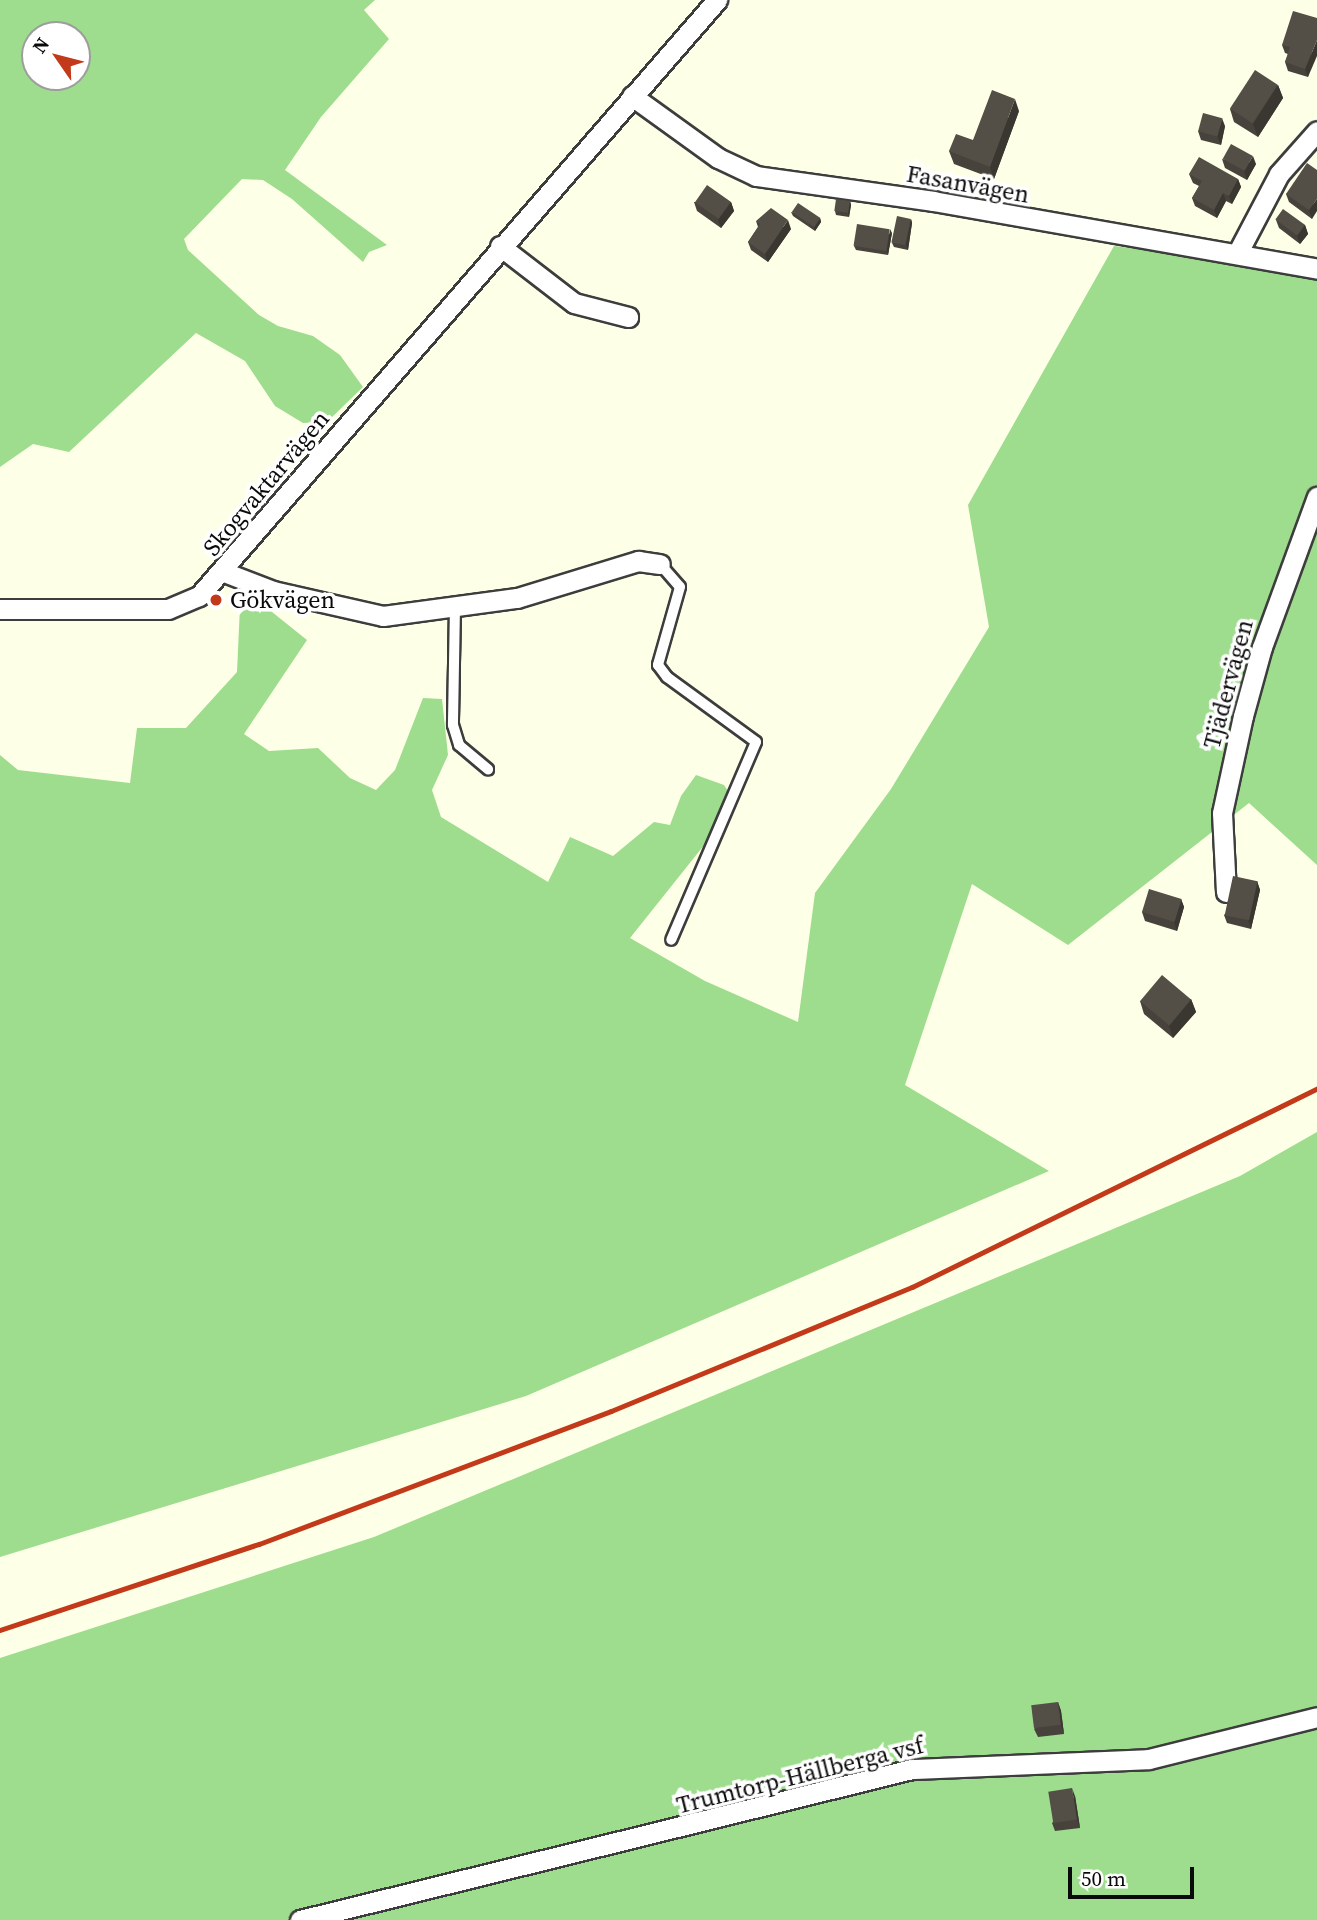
<!DOCTYPE html>
<html>
<head>
<meta charset="utf-8">
<style>
  body { margin:0 }
  #map { position:relative; width:1317px; height:1920px; overflow:hidden; background:#feffe7; font-family:"Source Serif 4",serif }
  div>[style] { position:absolute }
  .forest>* { inset:0; background:#9edd8d }
  .roads { filter:drop-shadow(2px 0 #3d3d3d) drop-shadow(-2px 0 #3d3d3d) drop-shadow(0 2px #3d3d3d) drop-shadow(0 -2px #3d3d3d) }
  .service>* { height:10px; margin:-5px; padding:0 5px; transform-origin:5px; border-radius:5px; background:#fff }
  .minor>* { height:19px; margin:-9.5px; padding:0 9.5px; transform-origin:9.5px; border-radius:9.5px; background:#fff }
  .rail>* { height:5px; margin:-2.5px; padding:0 2.5px; transform-origin:2.5px; border-radius:2.5px; background:#c23a1a }
  .wall>* { inset:0; background:#47433c }
  .shaded-wall>* { inset:0; background:#3a3731 }
  .building>* { inset:0; background:#534e46; transform-origin:0 0 }
  .dots>* { width:19px; height:19px; translate:-50% -50%; box-sizing:border-box; border:4px solid #fff; border-radius:50% }
  span { translate:-50% -50%; white-space:nowrap; text-align:center; line-height:1.15; -webkit-text-stroke:7px #fff; paint-order:stroke }
  .street-label { font-size:24px; color:#0a0a0a }
  .poi-label { font-size:24px; color:#0a0a0a }
  .left { translate:0 -50%; text-align:left }
  .north { position:absolute; left:21px; top:21px; width:70px; height:70px; box-sizing:border-box; background:#fff; border:2px solid #9d9d9d; border-radius:50%; rotate:305deg; font-size:19px; font-weight:700; line-height:28px; text-align:center; color:#0a0a0a }
  .north::after { content:''; display:block; margin:auto; width:24px; height:32px; background:#c23a1a; clip-path:polygon(50% 0,100% 100%,50% 72%,0 100%) }
  .scale { position:absolute; left:1068px; top:1867px; width:126px; height:32px; box-sizing:border-box; border:4px solid #0a0a0a; border-top:0; padding-left:9px; font-size:21px; line-height:24px; white-space:nowrap; color:#0a0a0a; -webkit-text-stroke:5px #fff; paint-order:stroke }
</style>
</head>
<body>
<div id="map">
  <div class="forest">
    <div style="clip-path:polygon(evenodd,0 0,375px 0,364px 10px,389px 39px,321px 117px,285px 170px,387px 245px,369px 252px,363px 262px,292px 199px,263px 180px,242px 179px,184px 239px,188px 250px,259px 315px,278px 326px,313px 336px,340px 355px,363px 387px,327px 422px,303px 423px,275px 406px,245px 361px,196px 333px,69px 452px,33px 444px,0 467px,0 0,77px 35px,77px 77px,35px 77px,35px 35px,77px 35px)"></div>
    <div style="clip-path:polygon(1114px 246px,1317px 273px,1317px 865px,1249px 803px,1068px 945px,972px 884px,905px 1085px,1049px 1171px,526px 1396px,0 1557px,0 755px,18px 770px,130px 783px,137px 728px,186px 728px,237px 672px,240px 606px,267px 608px,307px 640px,244px 734px,269px 751px,318px 748px,350px 778px,376px 790px,395px 770px,423px 698px,442px 699px,448px 755px,432px 790px,441px 817px,548px 882px,570px 837px,613px 856px,654px 822px,670px 825px,681px 796px,696px 775px,724px 785px,728px 791px,705px 844px,630px 938px,705px 981px,798px 1022px,815px 893px,891px 789px,989px 627px,968px 505px)"></div>
    <div style="clip-path:polygon(1317px 1132px,1317px 1920px,0 1920px,0 1658px,374px 1537px,1240px 1176px)"></div>
  </div>
  <div class="roads">
    <div class="service">
      <div style="left:660px;top:564px;width:30px;rotate:49deg"></div>
      <div style="left:680px;top:587px;width:81px;rotate:105.8deg"></div>
      <div style="left:658px;top:665px;width:15px;rotate:53deg"></div>
      <div style="left:667px;top:677px;width:110px;rotate:36.1deg"></div>
      <div style="left:756px;top:742px;width:215px;rotate:113.2deg"></div>
      <div style="left:455px;top:606px;width:119px;rotate:91deg"></div>
      <div style="left:453px;top:725px;width:21px;rotate:73deg"></div>
      <div style="left:459px;top:745px;width:38px;rotate:40deg"></div>
    </div>
    <div class="minor">
      <div style="left:632px;top:96px;width:106px;rotate:35.8deg"></div>
      <div style="left:718px;top:158px;width:42px;rotate:25.3deg"></div>
      <div style="left:756px;top:176px;width:179px;rotate:8deg"></div>
      <div style="left:933px;top:201px;width:390px;rotate:10deg"></div>
      <div style="left:500px;top:246px;width:93px;rotate:37.6deg"></div>
      <div style="left:574px;top:303px;width:56px;rotate:14.5deg"></div>
      <div style="left:1237px;top:254px;width:90px;rotate:-62.3deg"></div>
      <div style="left:1279px;top:174px;width:57px;rotate:-48.5deg"></div>
      <div style="left:224px;top:572px;width:53px;rotate:21.2deg"></div>
      <div style="left:273px;top:591px;width:113px;rotate:12.8deg"></div>
      <div style="left:383px;top:616px;width:135px;rotate:-7.7deg"></div>
      <div style="left:517px;top:598px;width:127px;rotate:-17deg"></div>
      <div style="left:638px;top:561px;width:22px;rotate:8deg"></div>
      <div style="left:0;top:609px;width:168px"></div>
      <div style="left:168px;top:609px;width:34px;rotate:-23deg"></div>
      <div style="left:199px;top:596px;width:790px;rotate:-49.01deg"></div>
      <div style="left:1226px;top:892px;width:79px;rotate:-92.9deg"></div>
      <div style="left:1222px;top:813px;width:99px;rotate:-77.8deg"></div>
      <div style="left:1243px;top:716px;width:72px;rotate:-74.6deg"></div>
      <div style="left:1262px;top:647px;width:160px;rotate:-69.9deg"></div>
      <div style="left:300px;top:1920px;width:630px;rotate:-13.86deg"></div>
      <div style="left:912px;top:1769px;width:237px;rotate:-2.4deg"></div>
      <div style="left:1149px;top:1759px;width:173px;rotate:-14deg"></div>
    </div>
  </div>
  <div class="rail">
    <div style="left:0;top:1630px;width:273px;rotate:-18.4deg"></div>
    <div style="left:259px;top:1544px;width:376px;rotate:-20.7deg"></div>
    <div style="left:611px;top:1411px;width:326px;rotate:-22.4deg"></div>
    <div style="left:912px;top:1287px;width:451px;rotate:-26.1deg"></div>
  </div>
  <div class="wall">
    <div style="clip-path:polygon(1317px 18px,1308px 77px,1288px 71px,1285px 62px,1288px 54px,1285px 53px,1282px 45px)"></div>
    <div style="clip-path:polygon(1278px 85px,1283px 98px,1258px 137px,1234px 122px,1230px 109px)"></div>
    <div style="clip-path:polygon(1019px 111px,994px 179px,954px 164px,949px 151px,973px 140px)"></div>
    <div style="clip-path:polygon(1225px 126px,1221px 145px,1201px 140px,1198px 131px)"></div>
    <div style="clip-path:polygon(1222px 159px,1256px 164px,1247px 180px,1225px 168px)"></div>
    <div style="clip-path:polygon(1317px 170px,1312px 219px,1289px 202px,1286px 194px)"></div>
    <div style="clip-path:polygon(1189px 174px,1238px 179px,1241px 187px,1232px 204px,1226px 201px,1217px 218px,1195px 206px,1192px 198px,1199px 186px,1193px 183px)"></div>
    <div style="clip-path:polygon(850px 201px,851px 205px,849px 217px,836px 215px,835px 211px)"></div>
    <div style="clip-path:polygon(694px 202px,731px 202px,734px 211px,721px 228px,697px 211px)"></div>
    <div style="clip-path:polygon(791px 212px,820px 218px,821px 222px,815px 231px,793px 216px)"></div>
    <div style="clip-path:polygon(911px 219px,912px 223px,908px 250px,894px 247px,892px 243px)"></div>
    <div style="clip-path:polygon(1276px 220px,1305px 225px,1308px 234px,1300px 244px,1279px 228px)"></div>
    <div style="clip-path:polygon(756px 221px,791px 229px,768px 262px,751px 250px,748px 242px,758px 227px)"></div>
    <div style="clip-path:polygon(892px 233px,888px 255px,856px 250px,854px 246px)"></div>
    <div style="clip-path:polygon(1257px 881px,1260px 890px,1251px 929px,1227px 923px,1224px 915px)"></div>
    <div style="clip-path:polygon(1181px 899px,1184px 907px,1177px 931px,1145px 921px,1142px 912px)"></div>
    <div style="clip-path:polygon(1191px 999px,1196px 1012px,1173px 1038px,1144px 1014px,1140px 1001px)"></div>
    <div style="clip-path:polygon(1058px 1702px,1061px 1711px,1064px 1734px,1038px 1737px,1034px 1729px)"></div>
    <div style="clip-path:polygon(1075px 1796px,1080px 1828px,1055px 1831px,1052px 1823px)"></div>
  </div>
  <div class="shaded-wall">
    <div style="clip-path:polygon(1317px 40px,1317px 56px,1308px 77px,1305px 69px)"></div>
    <div style="clip-path:polygon(1278px 85px,1283px 98px,1258px 137px,1253px 124px)"></div>
    <div style="clip-path:polygon(1015px 99px,1019px 111px,994px 179px,990px 167px)"></div>
    <div style="clip-path:polygon(1222px 118px,1225px 126px,1221px 145px,1217px 136px)"></div>
    <div style="clip-path:polygon(1253px 156px,1256px 164px,1247px 180px,1244px 171px)"></div>
    <div style="clip-path:polygon(1238px 179px,1241px 187px,1232px 204px,1229px 196px)"></div>
    <div style="clip-path:polygon(1223px 193px,1226px 201px,1217px 218px,1214px 210px)"></div>
    <div style="clip-path:polygon(1317px 199px,1317px 211px,1312px 219px,1309px 210px)"></div>
    <div style="clip-path:polygon(850px 201px,851px 205px,849px 217px,848px 213px)"></div>
    <div style="clip-path:polygon(731px 202px,734px 211px,721px 228px,718px 220px)"></div>
    <div style="clip-path:polygon(820px 218px,821px 222px,815px 231px,814px 227px)"></div>
    <div style="clip-path:polygon(911px 219px,912px 223px,908px 250px,906px 245px)"></div>
    <div style="clip-path:polygon(788px 220px,791px 229px,768px 262px,765px 254px)"></div>
    <div style="clip-path:polygon(1305px 225px,1308px 234px,1300px 244px,1297px 236px)"></div>
    <div style="clip-path:polygon(890px 229px,892px 233px,888px 255px,887px 250px)"></div>
    <div style="clip-path:polygon(1257px 881px,1260px 890px,1251px 929px,1248px 920px)"></div>
    <div style="clip-path:polygon(1181px 899px,1184px 907px,1177px 931px,1174px 922px)"></div>
    <div style="clip-path:polygon(1191px 999px,1196px 1012px,1173px 1038px,1169px 1026px)"></div>
    <div style="clip-path:polygon(1058px 1702px,1061px 1711px,1064px 1734px,1061px 1725px)"></div>
    <div style="clip-path:polygon(1072px 1788px,1075px 1796px,1080px 1828px,1077px 1820px)"></div>
  </div>
  <div class="building">
    <div style="clip-path:polygon(1293px 11px,1317px 18px,1317px 40px,1305px 69px,1285px 62px,1290px 47px,1282px 45px)"></div>
    <div style="left:1255px;top:70px;width:27px;height:46px;rotate:33deg"></div>
    <div style="clip-path:polygon(992px 90px,1015px 99px,990px 167px,949px 151px,956px 134px,973px 140px)"></div>
    <div style="left:1203px;top:113px;width:20px;height:19px;rotate:15deg"></div>
    <div style="left:1231px;top:144px;width:25px;height:17px;rotate:29deg"></div>
    <div style="clip-path:polygon(1199px 157px,1238px 179px,1229px 196px,1223px 193px,1214px 210px,1192px 198px,1202px 181px,1189px 174px)"></div>
    <div style="clip-path:polygon(1307px 163px,1317px 170px,1317px 199px,1309px 210px,1286px 194px)"></div>
    <div style="left:707px;top:185px;width:29px;height:21px;rotate:35deg"></div>
    <div style="left:836px;top:199px;width:14px;height:12px;rotate:8deg"></div>
    <div style="left:798px;top:203px;width:27px;height:11px;rotate:34deg"></div>
    <div style="clip-path:polygon(771px 208px,788px 220px,765px 254px,748px 242px,760px 224px,756px 221px)"></div>
    <div style="left:1283px;top:209px;width:27px;height:13px;rotate:36deg"></div>
    <div style="left:897px;top:216px;width:14px;height:27px;rotate:12deg"></div>
    <div style="left:857px;top:224px;width:33px;height:22px;rotate:9deg"></div>
    <div style="left:1233px;top:876px;width:25px;height:40px;rotate:12deg"></div>
    <div style="left:1149px;top:889px;width:34px;height:24px;rotate:17deg"></div>
    <div style="left:1162px;top:975px;width:38px;height:34px;rotate:40deg"></div>
    <div style="left:1058px;top:1702px;width:23px;height:27px;rotate:83deg"></div>
    <div style="left:1072px;top:1788px;width:32px;height:24px;rotate:81deg"></div>
  </div>
  <div class="dots">
    <div style="left:216px;top:600px;background:#c23a1a"></div>
  </div>
  <div class="street-label">
    <span style="left:968px;top:184px;rotate:10deg">Fasanvägen</span>
    <span style="left:266px;top:483px;rotate:-50deg">Skogvaktarvägen</span>
    <span style="left:1228px;top:684px;rotate:-75deg">Tjädervägen</span>
    <span style="left:800px;top:1775px;rotate:-14deg">Trumtorp-Hällberga vsf</span>
  </div>
  <div class="poi-label">
    <span class="left" style="left:230px;top:600px">Gökvägen</span>
  </div>
  <div class="north">N</div>
  <div class="scale">50 m</div>
</div>
</body>
</html>
